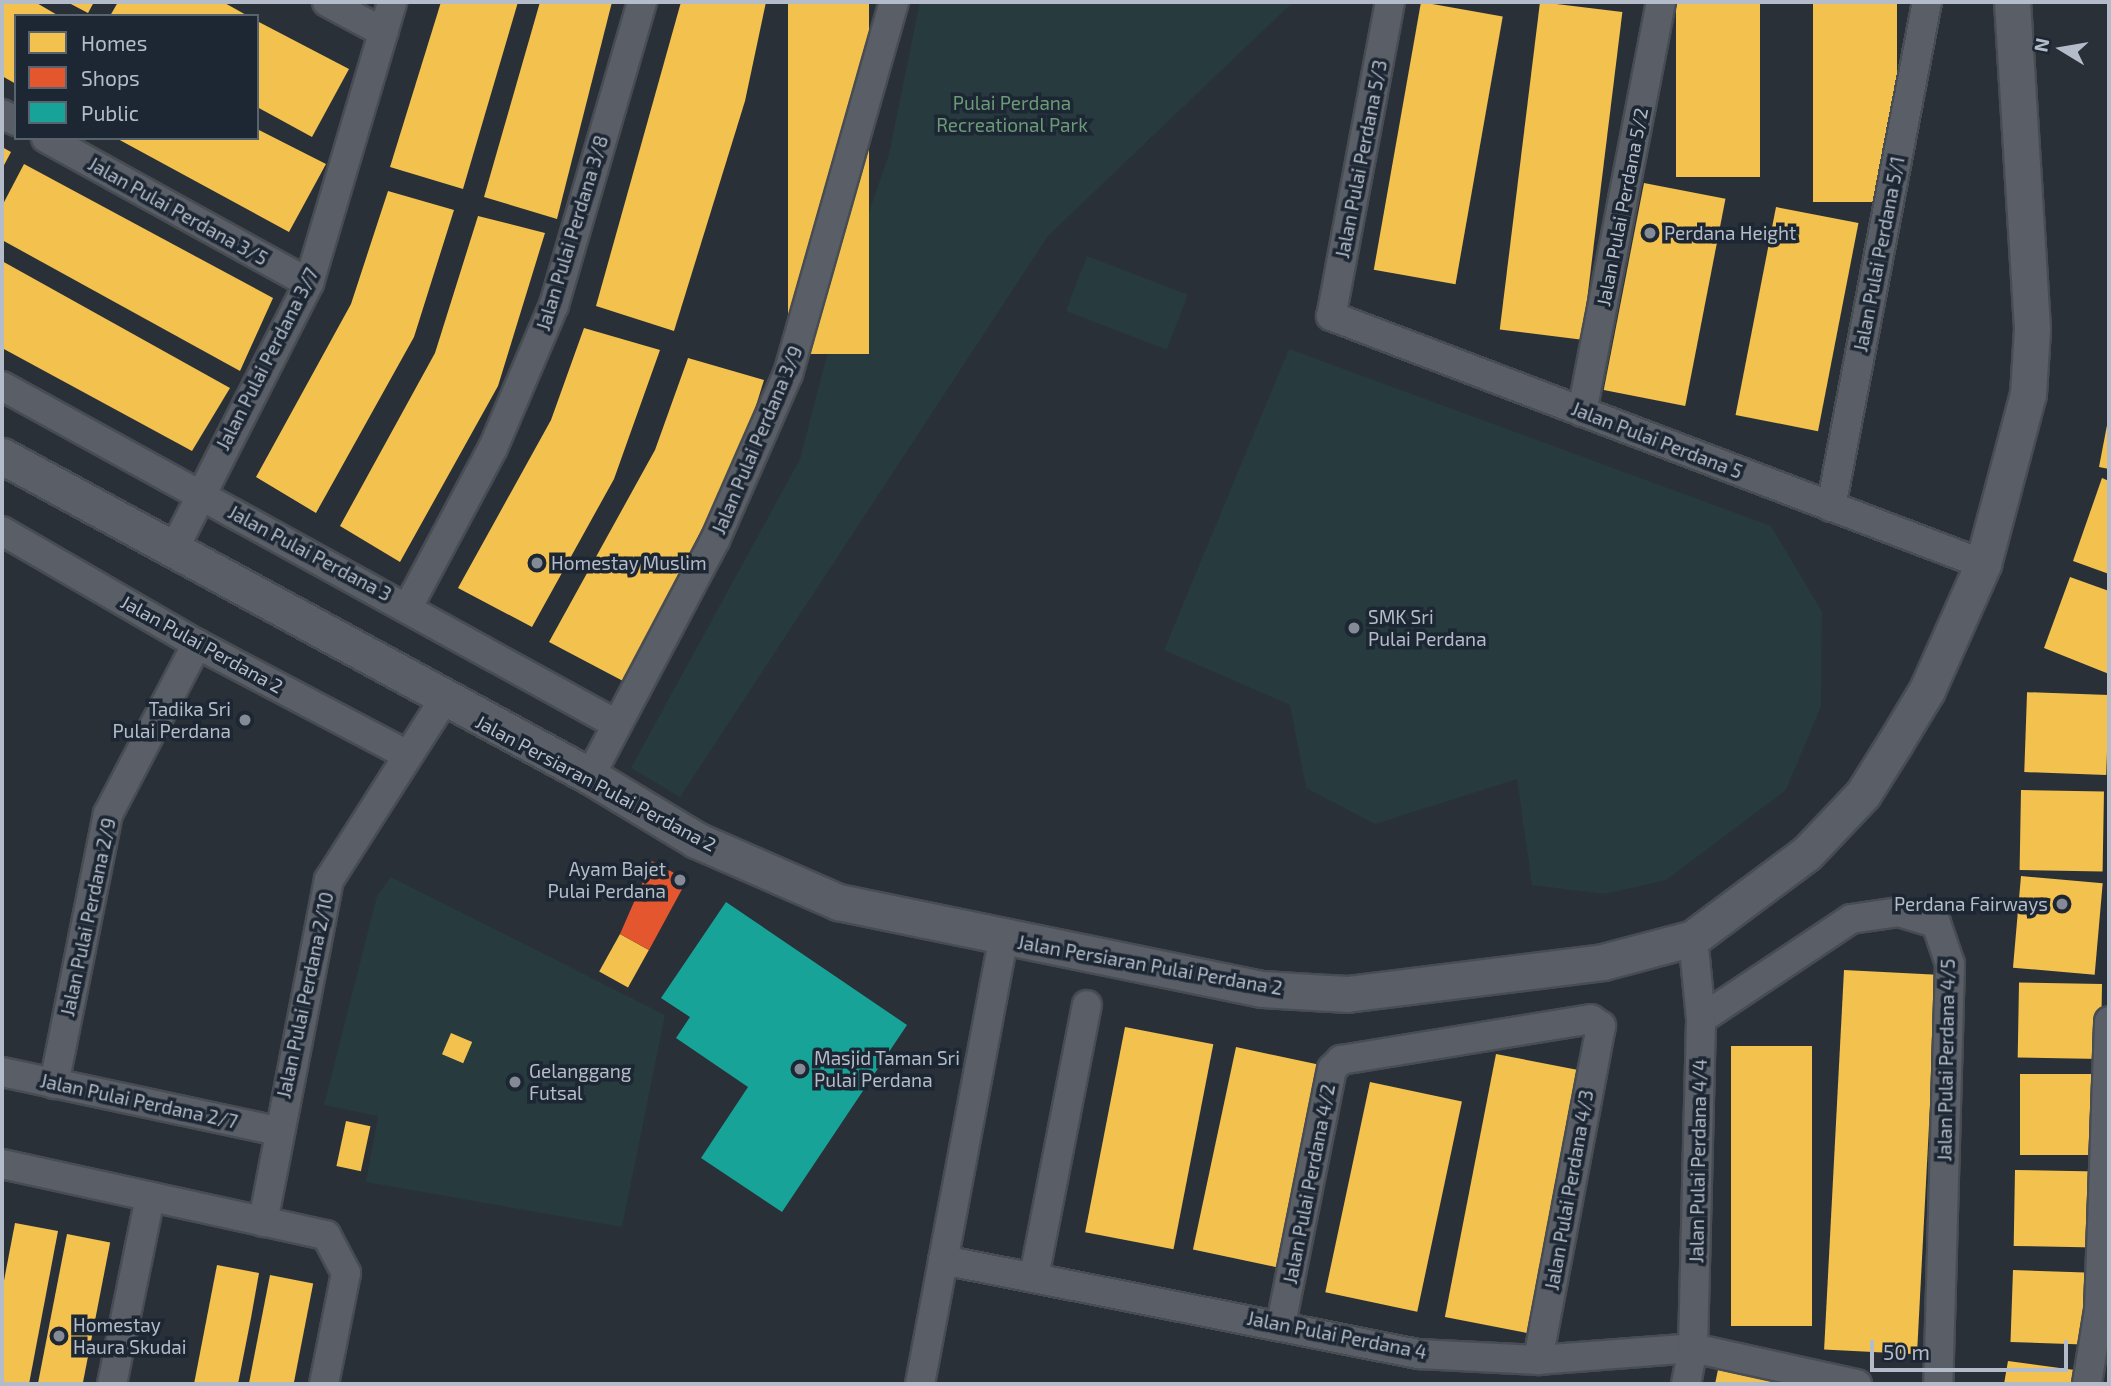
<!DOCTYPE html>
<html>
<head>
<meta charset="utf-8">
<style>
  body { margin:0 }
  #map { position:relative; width:2111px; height:1386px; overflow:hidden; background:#2a3038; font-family:"Exo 2",sans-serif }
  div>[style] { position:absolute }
  .green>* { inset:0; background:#273a3e; transform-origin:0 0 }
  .homes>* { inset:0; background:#f2c14e; transform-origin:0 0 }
  .shops>* { inset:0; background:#e4572e }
  .public>* { inset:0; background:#17a398 }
  .roads { filter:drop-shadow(2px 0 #484c53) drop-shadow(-2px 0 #484c53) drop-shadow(0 2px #484c53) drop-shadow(0 -2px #484c53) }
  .minor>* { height:28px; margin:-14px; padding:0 14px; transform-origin:14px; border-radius:14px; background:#5a5e66 }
  .tertiary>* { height:35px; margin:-17.5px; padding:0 17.5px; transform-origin:17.5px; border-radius:17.5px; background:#5a5e66 }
  .dots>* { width:19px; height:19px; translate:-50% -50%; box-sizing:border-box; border:4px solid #1d2633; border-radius:50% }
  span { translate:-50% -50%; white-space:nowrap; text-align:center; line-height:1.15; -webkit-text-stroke:7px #1d2633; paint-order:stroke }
  .park-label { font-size:19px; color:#6b9a76 }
  .street-label { font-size:19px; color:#b4bcc9 }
  .poi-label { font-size:19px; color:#b4bcc9 }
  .left { translate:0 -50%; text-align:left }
  .right { translate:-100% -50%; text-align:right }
  .frame { position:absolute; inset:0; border:4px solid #b4bcc9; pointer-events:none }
  .legend { position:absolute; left:14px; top:14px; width:245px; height:126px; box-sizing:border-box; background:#1d2633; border:2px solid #59626f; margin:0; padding:9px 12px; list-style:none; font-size:21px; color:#b4bcc9 }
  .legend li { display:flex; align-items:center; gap:14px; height:35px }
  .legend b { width:35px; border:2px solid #59626f }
  .north { position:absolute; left:2027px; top:14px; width:70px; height:70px; -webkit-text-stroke:5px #1d2633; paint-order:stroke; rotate:281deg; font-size:19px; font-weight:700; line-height:28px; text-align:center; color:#b4bcc9 }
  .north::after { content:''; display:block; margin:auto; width:24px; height:32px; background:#b4bcc9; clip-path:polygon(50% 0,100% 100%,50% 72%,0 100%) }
  .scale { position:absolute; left:1870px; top:1340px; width:198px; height:32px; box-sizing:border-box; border:4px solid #b4bcc9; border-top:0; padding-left:9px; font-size:21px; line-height:24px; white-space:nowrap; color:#b4bcc9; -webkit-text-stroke:5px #1d2633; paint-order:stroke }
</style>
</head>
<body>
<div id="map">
  <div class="green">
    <div style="clip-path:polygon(920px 2px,1293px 2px,1048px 236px,680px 797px,631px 768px,800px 459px,848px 274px,889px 154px)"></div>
    <div style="left:1087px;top:256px;width:108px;height:59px;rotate:21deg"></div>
    <div style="clip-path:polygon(1289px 349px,1771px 526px,1822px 612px,1821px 706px,1786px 790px,1666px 880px,1605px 894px,1532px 885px,1517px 779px,1375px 824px,1306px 788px,1290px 705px,1164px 650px)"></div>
    <div style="clip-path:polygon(391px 877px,665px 1015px,622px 1227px,366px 1182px,378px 1116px,324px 1105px,377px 896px)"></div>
  </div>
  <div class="homes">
    <div style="clip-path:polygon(2px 2px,35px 2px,59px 16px,16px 16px,16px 84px,2px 76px)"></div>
    <div style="clip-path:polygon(67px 2px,94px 2px,88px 13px)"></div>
    <div style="clip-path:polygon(118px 2px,223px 2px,248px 16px,110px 16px)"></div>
    <div style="clip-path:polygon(441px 2px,518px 2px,463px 189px,390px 167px)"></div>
    <div style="clip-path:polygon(540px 2px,612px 2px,557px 219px,484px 197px)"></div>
    <div style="clip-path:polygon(681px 2px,766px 2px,745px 101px,674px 331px,596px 306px)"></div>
    <div style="left:788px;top:2px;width:81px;height:352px"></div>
    <div style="left:1421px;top:2px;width:83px;height:272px;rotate:10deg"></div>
    <div style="left:1540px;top:2px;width:83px;height:330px;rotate:7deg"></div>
    <div style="left:1676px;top:2px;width:84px;height:175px"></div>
    <div style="left:1813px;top:2px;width:84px;height:200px"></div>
    <div style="clip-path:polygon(257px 21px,349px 69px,312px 137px,257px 107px)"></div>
    <div style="clip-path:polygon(257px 129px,326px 164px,289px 232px,116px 138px,257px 138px)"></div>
    <div style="clip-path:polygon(2px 147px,11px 152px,2px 169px)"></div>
    <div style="clip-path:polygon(24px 164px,273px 298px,240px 371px,2px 240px,2px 206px)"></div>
    <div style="left:1644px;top:183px;width:83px;height:211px;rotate:11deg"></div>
    <div style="clip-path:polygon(388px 191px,454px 210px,414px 337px,316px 513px,256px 477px,351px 304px)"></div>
    <div style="left:1776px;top:207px;width:84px;height:212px;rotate:11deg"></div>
    <div style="clip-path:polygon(478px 216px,545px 233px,498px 386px,400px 562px,340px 526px,435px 353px)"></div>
    <div style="clip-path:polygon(2px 261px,230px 388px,192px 451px,2px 348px)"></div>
    <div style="clip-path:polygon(584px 328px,660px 350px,614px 479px,532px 627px,458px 588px,551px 420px)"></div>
    <div style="clip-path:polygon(688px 358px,764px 380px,741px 454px,623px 681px,549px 642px,655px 450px)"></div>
    <div style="clip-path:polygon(2108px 420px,2109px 421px,2109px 469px,2099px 467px)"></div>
    <div style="clip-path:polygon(2102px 478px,2109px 481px,2109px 574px,2073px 561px)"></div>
    <div style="clip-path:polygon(2070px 577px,2109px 591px,2109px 674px,2044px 648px)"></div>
    <div style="left:2109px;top:695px;width:80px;height:82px;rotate:92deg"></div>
    <div style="left:2021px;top:790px;width:83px;height:80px;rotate:1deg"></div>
    <div style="left:2021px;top:876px;width:82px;height:92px;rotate:5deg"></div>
    <div style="left:620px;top:934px;width:33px;height:43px;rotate:29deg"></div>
    <div style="left:1844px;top:970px;width:93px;height:380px;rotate:3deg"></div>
    <div style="left:2102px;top:984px;width:75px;height:83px;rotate:91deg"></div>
    <div style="left:1125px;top:1027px;width:90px;height:209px;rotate:11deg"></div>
    <div style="left:451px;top:1033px;width:23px;height:23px;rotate:23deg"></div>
    <div style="left:1812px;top:1046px;width:280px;height:81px;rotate:90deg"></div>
    <div style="left:1236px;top:1047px;width:90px;height:207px;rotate:12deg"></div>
    <div style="left:1496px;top:1054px;width:89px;height:268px;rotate:11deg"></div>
    <div style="left:2098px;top:1074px;width:81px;height:78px;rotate:90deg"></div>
    <div style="left:1370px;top:1082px;width:94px;height:215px;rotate:12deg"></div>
    <div style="left:346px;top:1121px;width:25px;height:46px;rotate:12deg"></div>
    <div style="left:2015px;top:1170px;width:82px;height:76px;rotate:1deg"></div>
    <div style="clip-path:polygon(15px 1223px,58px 1231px,29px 1384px,2px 1384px,2px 1291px)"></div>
    <div style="left:67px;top:1234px;width:44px;height:153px;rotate:11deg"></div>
    <div style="clip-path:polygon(217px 1265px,259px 1273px,251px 1318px,238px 1384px,194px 1384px)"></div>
    <div style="left:2013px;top:1270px;width:80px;height:72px;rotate:2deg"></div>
    <div style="left:270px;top:1275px;width:44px;height:111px;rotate:11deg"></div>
    <div style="clip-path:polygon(1720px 1360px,1805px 1384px,1715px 1384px)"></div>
    <div style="clip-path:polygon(2008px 1361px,2082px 1371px,2080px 1384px,2004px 1384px)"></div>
  </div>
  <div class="shops">
    <div style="clip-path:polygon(652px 861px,687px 880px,649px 950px,620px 934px)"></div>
  </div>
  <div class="public">
    <div style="clip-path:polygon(726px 902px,907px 1025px,782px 1212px,701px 1158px,748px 1087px,676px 1038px,690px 1017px,661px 998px)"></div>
  </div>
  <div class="roads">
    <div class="minor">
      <div style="left:327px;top:2px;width:64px;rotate:28.2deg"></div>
      <div style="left:1390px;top:2px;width:319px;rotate:100.6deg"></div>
      <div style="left:1331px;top:316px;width:698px;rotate:20.83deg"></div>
      <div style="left:2px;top:114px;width:16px;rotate:27deg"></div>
      <div style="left:46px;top:138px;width:300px;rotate:28.9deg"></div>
      <div style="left:2px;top:386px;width:701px;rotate:28.83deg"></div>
      <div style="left:1582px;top:412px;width:418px;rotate:-79.1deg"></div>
      <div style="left:1831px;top:507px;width:514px;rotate:-79.24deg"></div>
      <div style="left:2px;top:531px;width:225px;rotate:30.1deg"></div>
      <div style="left:197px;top:644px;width:234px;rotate:27.8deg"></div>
      <div style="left:174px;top:549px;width:298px;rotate:-63.1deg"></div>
      <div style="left:309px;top:283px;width:293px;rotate:-73.5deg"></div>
      <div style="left:408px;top:607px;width:180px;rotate:-61.9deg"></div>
      <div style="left:493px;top:448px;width:155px;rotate:-66.9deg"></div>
      <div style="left:554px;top:305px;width:316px;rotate:-73.8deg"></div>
      <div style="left:590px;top:776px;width:267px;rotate:-62.1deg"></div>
      <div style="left:715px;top:540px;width:181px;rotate:-66.3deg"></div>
      <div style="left:788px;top:374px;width:387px;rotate:-74.1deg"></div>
      <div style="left:1701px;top:1019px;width:180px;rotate:-33.7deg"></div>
      <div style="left:1851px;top:919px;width:49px;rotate:-8.3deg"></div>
      <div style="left:1899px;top:912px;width:39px;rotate:17deg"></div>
      <div style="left:1936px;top:923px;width:43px;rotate:71.1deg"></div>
      <div style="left:1950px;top:964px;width:420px;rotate:91.6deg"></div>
      <div style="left:2px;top:1072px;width:281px;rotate:12.1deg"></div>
      <div style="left:54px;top:1084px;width:275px;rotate:-78.7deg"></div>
      <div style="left:108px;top:814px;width:192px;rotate:-62.4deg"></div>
      <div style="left:2px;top:1164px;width:332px;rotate:12.4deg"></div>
      <div style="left:326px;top:1235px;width:43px;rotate:62.2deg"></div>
      <div style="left:346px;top:1273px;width:113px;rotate:101.2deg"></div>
      <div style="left:263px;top:1222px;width:348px;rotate:-79.1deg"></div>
      <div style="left:329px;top:880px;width:212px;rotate:-57.5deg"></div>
      <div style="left:943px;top:1260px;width:485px;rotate:11.2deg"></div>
      <div style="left:1419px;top:1354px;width:119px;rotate:2.9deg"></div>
      <div style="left:1538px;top:1360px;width:155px;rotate:-4.4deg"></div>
      <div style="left:1693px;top:1348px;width:168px;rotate:12.4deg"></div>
      <div style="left:1034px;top:1277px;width:277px;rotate:-79deg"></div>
      <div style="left:1281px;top:1324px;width:260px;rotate:-78.7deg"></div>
      <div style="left:1332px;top:1069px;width:13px;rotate:-45deg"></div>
      <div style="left:1341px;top:1060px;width:253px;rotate:-9.3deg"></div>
      <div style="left:1591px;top:1019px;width:12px;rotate:35deg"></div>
      <div style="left:1601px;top:1026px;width:340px;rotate:100.7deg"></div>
      <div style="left:112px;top:1384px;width:191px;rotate:-78.5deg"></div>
      <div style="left:920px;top:1384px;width:455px;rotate:-79.4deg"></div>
      <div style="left:1686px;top:1384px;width:37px;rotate:-79deg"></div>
      <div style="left:1693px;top:1348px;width:329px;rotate:-88.6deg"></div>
      <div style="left:1701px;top:1019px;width:81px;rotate:-95.6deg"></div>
      <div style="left:2087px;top:1384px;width:75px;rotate:-80.8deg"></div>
      <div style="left:2099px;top:1310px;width:289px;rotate:-88deg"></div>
    </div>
    <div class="tertiary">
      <div style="left:2px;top:456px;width:669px;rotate:28.56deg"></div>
      <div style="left:590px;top:776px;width:124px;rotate:31.1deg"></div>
      <div style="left:696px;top:840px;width:155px;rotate:23.6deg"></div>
      <div style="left:838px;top:902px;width:433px;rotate:11.6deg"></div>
      <div style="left:1262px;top:989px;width:85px;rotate:3.4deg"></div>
      <div style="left:1347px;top:994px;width:258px;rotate:-7.1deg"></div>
      <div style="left:1603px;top:962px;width:93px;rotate:-14.9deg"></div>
      <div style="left:1693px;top:938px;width:142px;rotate:-36.7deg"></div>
      <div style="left:1807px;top:853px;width:81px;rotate:-46.5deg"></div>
      <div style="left:1863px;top:794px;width:60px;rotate:-57.9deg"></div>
      <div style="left:1895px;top:743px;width:62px;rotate:-58.9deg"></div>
      <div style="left:1927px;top:690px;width:138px;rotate:-66deg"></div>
      <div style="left:1983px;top:564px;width:176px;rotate:-75.2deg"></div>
      <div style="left:2028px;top:394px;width:66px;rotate:-86.5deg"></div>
      <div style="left:2032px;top:328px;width:327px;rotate:-93.5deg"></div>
    </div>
  </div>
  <div class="dots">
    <div style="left:1650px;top:233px;background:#848b96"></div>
    <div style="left:537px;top:563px;background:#848b96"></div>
    <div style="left:1354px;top:628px;background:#848b96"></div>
    <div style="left:245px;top:720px;background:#848b96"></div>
    <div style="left:680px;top:880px;background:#848b96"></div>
    <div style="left:2062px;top:904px;background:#848b96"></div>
    <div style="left:800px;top:1069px;background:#848b96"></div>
    <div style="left:515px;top:1082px;background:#848b96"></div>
    <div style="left:59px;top:1336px;background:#848b96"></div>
  </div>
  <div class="park-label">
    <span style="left:1012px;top:114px">Pulai Perdana<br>Recreational Park</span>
  </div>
  <div class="street-label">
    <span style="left:1361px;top:159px;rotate:-79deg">Jalan Pulai Perdana 5/3</span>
    <span style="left:1622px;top:207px;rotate:-79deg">Jalan Pulai Perdana 5/2</span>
    <span style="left:178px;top:211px;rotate:29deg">Jalan Pulai Perdana 3/5</span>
    <span style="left:572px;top:233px;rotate:-73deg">Jalan Pulai Perdana 3/8</span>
    <span style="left:1879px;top:254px;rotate:-79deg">Jalan Pulai Perdana 5/1</span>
    <span style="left:267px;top:359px;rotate:-63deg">Jalan Pulai Perdana 3/7</span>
    <span style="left:757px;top:440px;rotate:-67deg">Jalan Pulai Perdana 3/9</span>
    <span style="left:1657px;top:440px;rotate:21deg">Jalan Pulai Perdana 5</span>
    <span style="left:310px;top:553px;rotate:28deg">Jalan Pulai Perdana 3</span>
    <span style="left:202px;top:644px;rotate:29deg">Jalan Pulai Perdana 2</span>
    <span style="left:596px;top:783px;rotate:28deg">Jalan Persiaran Pulai Perdana 2</span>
    <span style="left:88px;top:917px;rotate:-78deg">Jalan Pulai Perdana 2/9</span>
    <span style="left:1150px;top:965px;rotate:10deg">Jalan Persiaran Pulai Perdana 2</span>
    <span style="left:305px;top:995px;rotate:-78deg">Jalan Pulai Perdana 2/10</span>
    <span style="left:1946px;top:1060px;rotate:-89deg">Jalan Pulai Perdana 4/5</span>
    <span style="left:139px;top:1101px;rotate:12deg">Jalan Pulai Perdana 2/7</span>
    <span style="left:1698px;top:1161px;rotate:-89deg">Jalan Pulai Perdana 4/4</span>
    <span style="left:1309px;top:1184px;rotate:-79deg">Jalan Pulai Perdana 4/2</span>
    <span style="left:1569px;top:1190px;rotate:-80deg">Jalan Pulai Perdana 4/3</span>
    <span style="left:1337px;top:1335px;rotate:11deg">Jalan Pulai Perdana 4</span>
  </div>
  <div class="poi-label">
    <span class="left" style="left:1664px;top:233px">Perdana Height</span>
    <span class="left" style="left:551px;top:563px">Homestay Muslim</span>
    <span class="left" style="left:1368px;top:628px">SMK Sri<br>Pulai Perdana</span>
    <span class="right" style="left:231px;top:720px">Tadika Sri<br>Pulai Perdana</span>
    <span class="right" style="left:666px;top:880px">Ayam Bajet<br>Pulai Perdana</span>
    <span class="right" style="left:2048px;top:904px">Perdana Fairways</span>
    <span class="left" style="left:814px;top:1069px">Masjid Taman Sri<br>Pulai Perdana</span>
    <span class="left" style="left:529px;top:1082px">Gelanggang<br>Futsal</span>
    <span class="left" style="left:73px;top:1336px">Homestay<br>Haura Skudai</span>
  </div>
  <div class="frame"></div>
  <ul class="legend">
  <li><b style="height:19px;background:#f2c14e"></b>Homes</li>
  <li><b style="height:19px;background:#e4572e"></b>Shops</li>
  <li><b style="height:19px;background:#17a398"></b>Public</li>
  </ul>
  <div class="north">N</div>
  <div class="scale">50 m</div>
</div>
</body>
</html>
